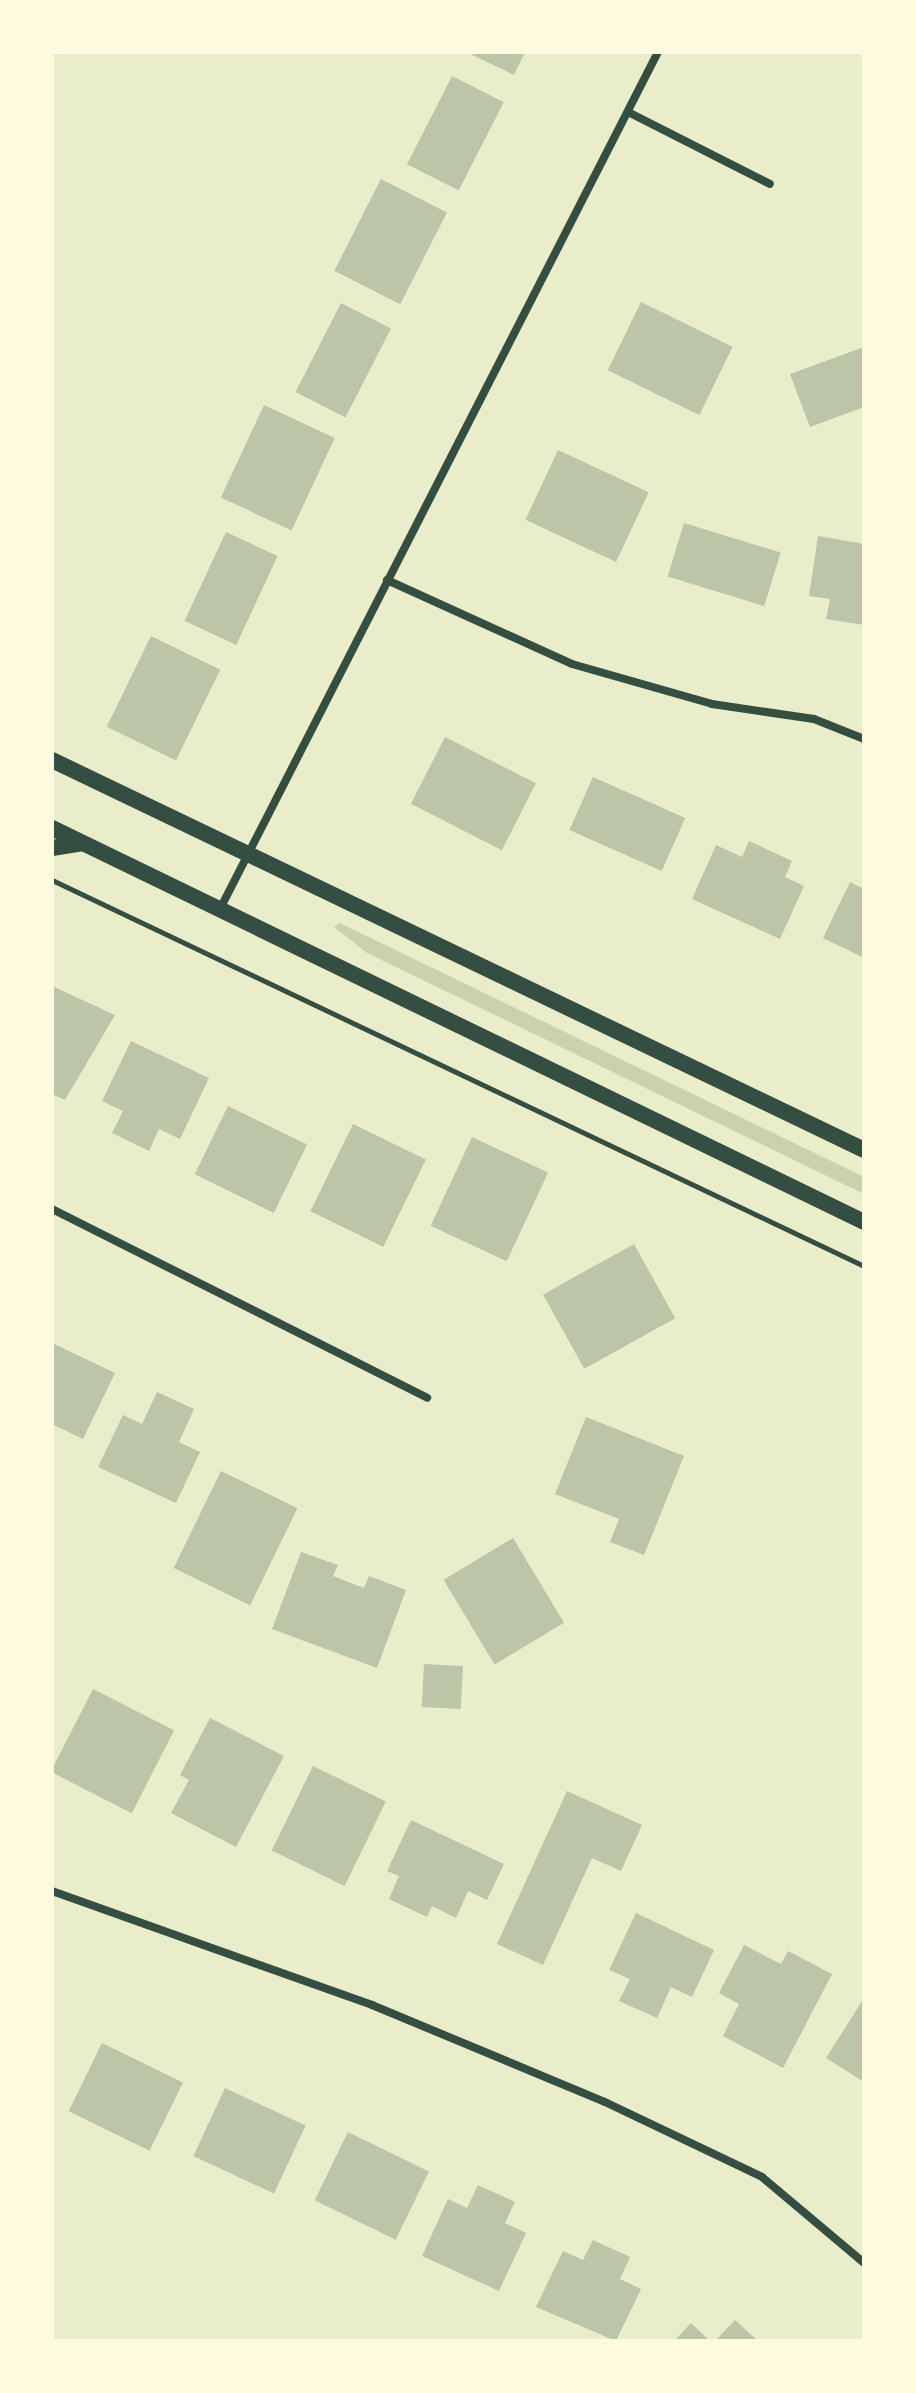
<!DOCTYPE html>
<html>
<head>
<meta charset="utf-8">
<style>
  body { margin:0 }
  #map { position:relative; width:916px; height:2393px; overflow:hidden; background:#e9edc9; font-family:Helvetica,sans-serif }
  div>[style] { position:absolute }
  .green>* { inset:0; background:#cad2ad }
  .building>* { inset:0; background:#bcc5a7; transform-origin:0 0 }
  .path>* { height:5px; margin:-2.5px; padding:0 2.5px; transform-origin:2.5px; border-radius:2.5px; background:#344e41 }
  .minor>* { height:8px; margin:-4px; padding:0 4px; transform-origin:4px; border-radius:4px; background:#344e41 }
  .secondary>* { height:16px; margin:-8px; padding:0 8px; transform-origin:8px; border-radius:8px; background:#344e41 }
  span { translate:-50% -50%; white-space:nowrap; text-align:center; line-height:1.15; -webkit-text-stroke:6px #fefae0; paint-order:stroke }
  .frame { position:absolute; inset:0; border:54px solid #fefae0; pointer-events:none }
</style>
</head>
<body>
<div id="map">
  <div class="green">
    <div style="clip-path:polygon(340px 923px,864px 1177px,864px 1194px,367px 953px,334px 927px)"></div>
  </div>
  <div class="building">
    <div style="clip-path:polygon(466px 52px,525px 52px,514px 75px)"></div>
    <div style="left:452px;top:76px;width:58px;height:99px;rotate:27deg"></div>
    <div style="left:381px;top:179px;width:74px;height:103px;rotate:27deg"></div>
    <div style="left:641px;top:302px;width:102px;height:76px;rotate:26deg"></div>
    <div style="left:341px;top:303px;width:56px;height:100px;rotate:27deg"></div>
    <div style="clip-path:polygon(864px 347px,864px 407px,810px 427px,790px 374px)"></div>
    <div style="left:264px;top:405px;width:78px;height:102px;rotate:25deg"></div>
    <div style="left:558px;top:450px;width:100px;height:77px;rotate:25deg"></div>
    <div style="left:684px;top:523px;width:101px;height:56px;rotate:17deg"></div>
    <div style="left:226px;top:532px;width:57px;height:98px;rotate:25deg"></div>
    <div style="clip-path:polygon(818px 536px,864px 544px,864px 625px,826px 619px,830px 599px,809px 596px)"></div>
    <div style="left:151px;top:636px;width:77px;height:101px;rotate:26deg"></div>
    <div style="left:445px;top:737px;width:102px;height:75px;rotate:27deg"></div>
    <div style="left:593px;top:777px;width:101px;height:58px;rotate:24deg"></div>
    <div style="clip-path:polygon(749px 841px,792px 861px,785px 877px,804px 886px,780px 939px,692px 899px,716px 845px,742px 857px)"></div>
    <div style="clip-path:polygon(850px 882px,864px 889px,864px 958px,823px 938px)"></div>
    <div style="clip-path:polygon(52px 986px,115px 1015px,65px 1100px,52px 1094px)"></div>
    <div style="clip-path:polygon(131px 1041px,209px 1078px,180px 1139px,159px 1129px,149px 1151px,112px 1133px,123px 1111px,102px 1101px)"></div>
    <div style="left:228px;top:1106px;width:88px;height:76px;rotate:26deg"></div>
    <div style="left:353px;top:1124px;width:81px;height:97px;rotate:26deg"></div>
    <div style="left:472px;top:1137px;width:84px;height:98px;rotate:25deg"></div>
    <div style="left:634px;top:1244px;width:85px;height:104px;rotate:61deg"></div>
    <div style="clip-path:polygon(52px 1343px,115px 1373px,83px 1439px,52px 1424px)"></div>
    <div style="clip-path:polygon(157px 1392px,194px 1409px,179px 1442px,200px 1452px,176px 1503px,98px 1467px,123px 1415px,142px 1424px)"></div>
    <div style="clip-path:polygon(586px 1417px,684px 1456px,644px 1555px,610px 1542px,619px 1519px,555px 1494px)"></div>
    <div style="left:221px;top:1471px;width:85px;height:108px;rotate:26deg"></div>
    <div style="left:513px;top:1538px;width:99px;height:81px;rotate:59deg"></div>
    <div style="clip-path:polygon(301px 1552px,338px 1565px,333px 1576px,364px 1588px,369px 1576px,406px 1590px,377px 1668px,272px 1629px)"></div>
    <div style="left:424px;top:1664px;width:39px;height:43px;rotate:3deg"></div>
    <div style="left:93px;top:1689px;width:91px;height:93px;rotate:27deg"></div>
    <div style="clip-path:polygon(210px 1718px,284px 1756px,236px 1847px,171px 1813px,189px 1780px,180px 1775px)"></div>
    <div style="left:313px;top:1766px;width:81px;height:94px;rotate:26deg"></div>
    <div style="clip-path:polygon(567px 1791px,642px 1825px,621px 1871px,592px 1858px,543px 1965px,497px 1944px)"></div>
    <div style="clip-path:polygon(411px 1820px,504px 1864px,487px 1900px,468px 1891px,456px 1918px,432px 1906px,427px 1917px,389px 1899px,399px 1876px,387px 1871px)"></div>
    <div style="clip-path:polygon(636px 1913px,714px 1950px,692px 1997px,671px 1987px,657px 2018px,619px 2001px,630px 1979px,609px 1970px)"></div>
    <div style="clip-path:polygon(744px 1945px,781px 1964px,788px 1951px,832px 1974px,783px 2068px,723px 2036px,739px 2004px,719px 1993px)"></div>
    <div style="clip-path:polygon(864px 1998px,864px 2082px,826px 2058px)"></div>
    <div style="left:102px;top:2043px;width:90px;height:76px;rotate:26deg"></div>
    <div style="left:225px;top:2088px;width:89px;height:75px;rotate:25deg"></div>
    <div style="left:348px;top:2132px;width:90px;height:76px;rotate:26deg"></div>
    <div style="clip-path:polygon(478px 2185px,515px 2202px,505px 2223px,526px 2233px,499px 2291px,422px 2256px,448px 2199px,467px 2208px)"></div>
    <div style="clip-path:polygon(593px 2240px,630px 2257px,620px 2279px,641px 2289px,616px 2341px,536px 2307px,563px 2251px,583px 2260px)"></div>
    <div style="clip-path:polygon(735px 2320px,758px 2341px,715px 2341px)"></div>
    <div style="clip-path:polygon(691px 2323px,710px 2341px,674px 2341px)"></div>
  </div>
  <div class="path">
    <div style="left:52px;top:880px;width:899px;rotate:25.42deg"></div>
  </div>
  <div class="minor">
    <div style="left:628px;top:112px;width:159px;rotate:26.9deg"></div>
    <div style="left:387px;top:580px;width:203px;rotate:24.4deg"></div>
    <div style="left:572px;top:664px;width:146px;rotate:15.9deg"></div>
    <div style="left:712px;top:704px;width:103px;rotate:8.4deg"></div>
    <div style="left:814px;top:719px;width:54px;rotate:21.8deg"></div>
    <div style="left:220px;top:909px;width:962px;rotate:-62.93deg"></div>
    <div style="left:52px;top:1209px;width:420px;rotate:26.7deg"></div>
    <div style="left:52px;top:1891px;width:340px;rotate:19.6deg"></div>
    <div style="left:372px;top:2005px;width:252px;rotate:22.6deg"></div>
    <div style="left:605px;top:2102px;width:174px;rotate:25.5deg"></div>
    <div style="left:762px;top:2177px;width:133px;rotate:40.1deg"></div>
  </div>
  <div class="secondary">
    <div style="left:52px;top:760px;width:901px;rotate:25.65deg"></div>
    <div style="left:52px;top:828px;width:903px;rotate:25.88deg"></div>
    <div style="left:52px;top:848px;width:30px;rotate:-9deg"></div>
  </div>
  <div class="frame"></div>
</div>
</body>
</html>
